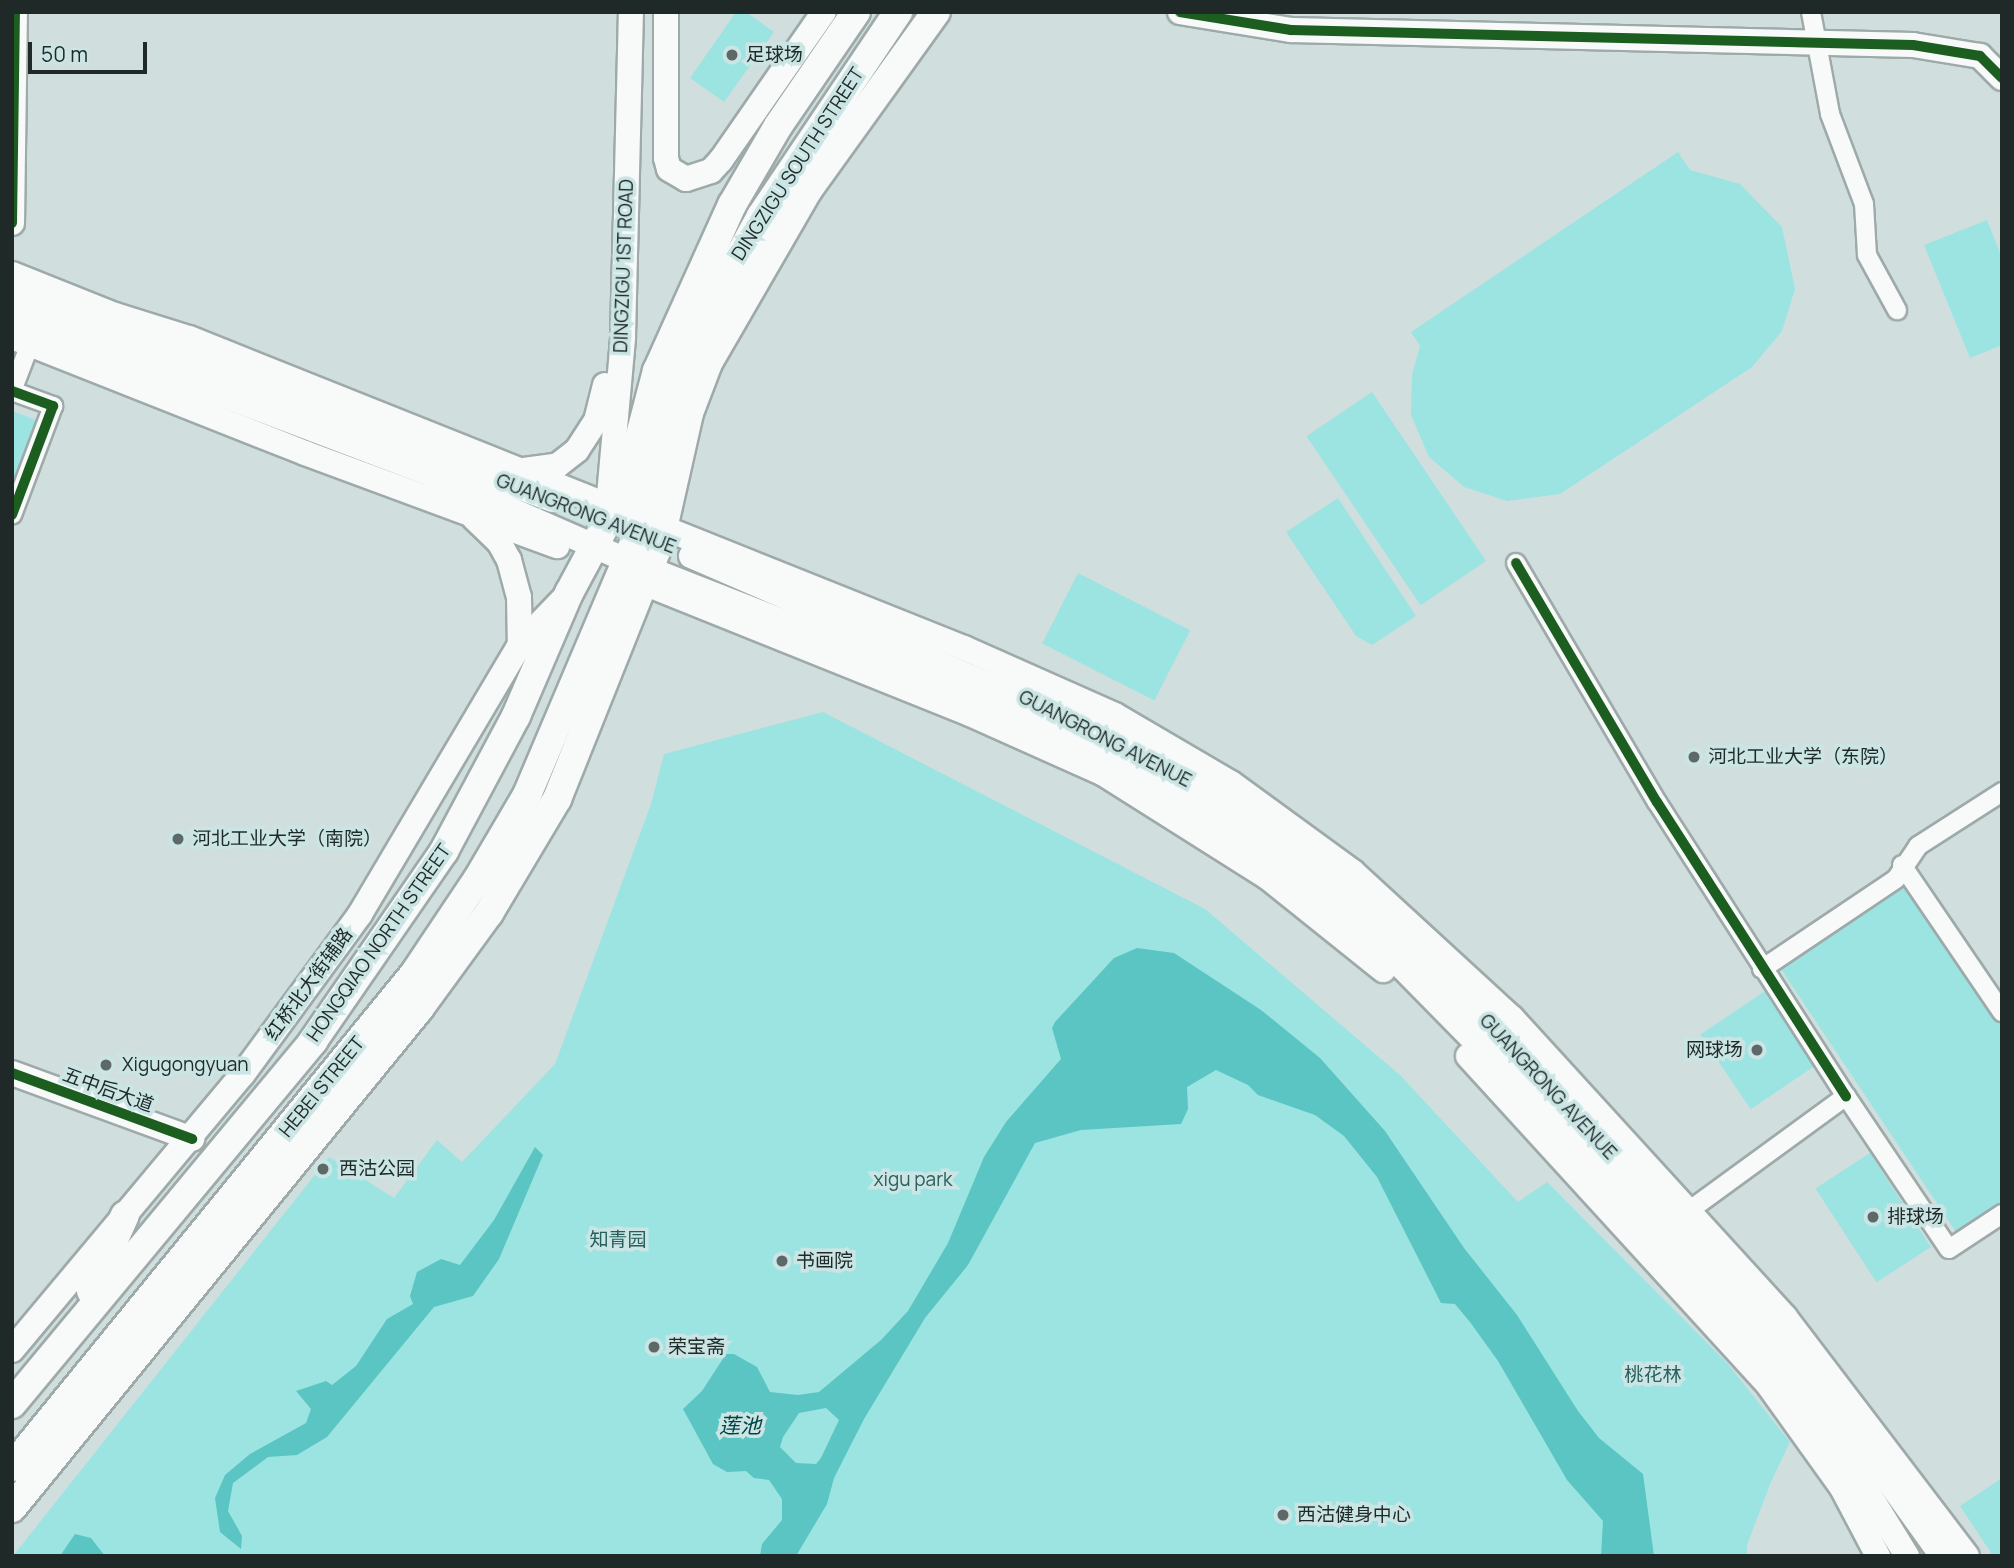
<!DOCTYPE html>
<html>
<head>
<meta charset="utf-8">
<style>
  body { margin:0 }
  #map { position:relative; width:2014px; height:1568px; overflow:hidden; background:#d0dfde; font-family:Manrope,"Noto Sans SC",sans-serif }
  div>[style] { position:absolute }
  .green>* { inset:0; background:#9be4e1; transform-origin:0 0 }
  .water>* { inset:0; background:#5ac5c2 }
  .roads { filter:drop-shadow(2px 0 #9eaaa9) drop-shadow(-2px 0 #9eaaa9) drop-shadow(0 2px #9eaaa9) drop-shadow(0 -2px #9eaaa9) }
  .street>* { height:18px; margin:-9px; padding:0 9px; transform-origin:9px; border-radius:9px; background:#f8fafa }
  .secondary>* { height:24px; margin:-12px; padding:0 12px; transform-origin:12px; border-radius:12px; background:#f8fafa }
  .primary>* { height:28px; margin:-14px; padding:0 14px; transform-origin:14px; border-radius:14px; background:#f8fafa }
  .cycleway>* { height:10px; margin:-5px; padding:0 5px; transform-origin:5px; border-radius:5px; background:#1b5e20 }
  .dots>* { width:19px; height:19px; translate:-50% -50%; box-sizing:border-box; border:4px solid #cae5e4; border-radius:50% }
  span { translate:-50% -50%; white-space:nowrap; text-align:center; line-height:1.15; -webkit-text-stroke:7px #cae5e4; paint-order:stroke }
  .poi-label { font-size:19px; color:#1f2928 }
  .left { translate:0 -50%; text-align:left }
  .right { translate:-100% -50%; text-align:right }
  .street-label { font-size:19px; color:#1f2928 }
  .park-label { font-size:19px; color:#275f5d }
  .water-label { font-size:21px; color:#014241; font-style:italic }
  .frame { position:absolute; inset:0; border:14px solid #1f2928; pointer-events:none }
  .scale { position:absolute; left:28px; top:42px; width:119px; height:32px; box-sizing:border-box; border:4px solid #1f2928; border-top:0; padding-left:9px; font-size:21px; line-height:24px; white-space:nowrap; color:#1f2928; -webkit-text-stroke:5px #cae5e4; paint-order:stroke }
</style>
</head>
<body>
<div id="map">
  <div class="green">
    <div style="clip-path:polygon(736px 12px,746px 12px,774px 32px,724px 102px,690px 78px)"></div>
    <div style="clip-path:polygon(1678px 152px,1690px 170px,1740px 184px,1782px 227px,1795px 289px,1782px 331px,1752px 367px,1560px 494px,1507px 501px,1464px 487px,1429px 457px,1411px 415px,1412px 375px,1420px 346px,1411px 332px)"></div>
    <div style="clip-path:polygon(1987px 220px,2002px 258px,2002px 345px,1970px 358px,1924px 245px)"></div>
    <div style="left:1372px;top:392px;width:204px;height:79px;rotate:56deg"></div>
    <div style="clip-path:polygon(12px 411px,36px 420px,12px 484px)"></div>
    <div style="clip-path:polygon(1338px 498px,1416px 616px,1372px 645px,1356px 636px,1286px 532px)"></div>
    <div style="left:1078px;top:573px;width:126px;height:79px;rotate:27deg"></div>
    <div style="clip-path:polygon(823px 712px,1205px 909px,1400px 1075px,1518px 1202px,1547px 1182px,1727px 1363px,1790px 1442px,1771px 1482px,1747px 1545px,1747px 1556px,13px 1556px,329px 1157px,394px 1198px,437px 1140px,462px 1162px,555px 1064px,651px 804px,664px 754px)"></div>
    <div style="clip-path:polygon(1914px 881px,2002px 1013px,2002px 1202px,1956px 1232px,1781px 969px)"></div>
    <div style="left:1765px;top:991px;width:90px;height:78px;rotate:56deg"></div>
    <div style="left:1870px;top:1153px;width:112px;height:65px;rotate:57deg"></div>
    <div style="clip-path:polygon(2002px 1478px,2002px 1556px,1993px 1556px,1960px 1506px)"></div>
  </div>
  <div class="water">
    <div style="clip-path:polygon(evenodd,1137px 948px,1174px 953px,1261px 1010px,1320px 1058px,1385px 1131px,1464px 1248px,1517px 1315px,1578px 1411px,1599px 1438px,1643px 1474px,1654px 1556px,1601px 1556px,1603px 1521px,1567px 1480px,1498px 1361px,1470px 1322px,1455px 1304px,1441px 1303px,1377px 1177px,1344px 1136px,1315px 1115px,1258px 1095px,1248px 1085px,1216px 1070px,1187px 1087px,1188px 1109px,1181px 1124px,1081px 1130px,1035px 1143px,968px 1265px,925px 1318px,864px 1419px,834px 1478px,827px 1504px,796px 1556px,760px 1556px,762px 1544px,782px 1520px,782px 1499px,769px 1480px,754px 1478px,746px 1471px,727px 1472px,713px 1464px,683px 1409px,702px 1391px,726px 1354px,734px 1354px,757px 1367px,770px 1392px,798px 1395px,819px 1392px,881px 1340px,908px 1311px,948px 1243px,984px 1157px,1006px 1122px,1061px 1059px,1052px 1028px,1055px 1022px,1114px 958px,1137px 948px,826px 1408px,839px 1420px,821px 1458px,816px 1464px,796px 1463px,780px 1447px,783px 1437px,799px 1413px,826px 1408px)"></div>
    <div style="clip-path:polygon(535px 1147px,543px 1155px,499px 1259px,473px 1296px,434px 1307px,327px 1437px,297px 1455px,268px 1457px,233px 1483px,228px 1511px,242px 1536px,241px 1549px,220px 1532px,215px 1498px,225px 1475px,250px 1454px,306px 1423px,311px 1409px,296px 1391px,326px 1381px,332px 1385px,356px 1366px,387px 1319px,413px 1304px,410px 1296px,417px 1272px,441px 1259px,460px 1265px,494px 1220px)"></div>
    <div style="clip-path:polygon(75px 1534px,91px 1538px,105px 1556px,60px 1556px)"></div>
  </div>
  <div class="roads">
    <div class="street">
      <div style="left:1811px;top:12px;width:104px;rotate:79.4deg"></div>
      <div style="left:1830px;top:114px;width:96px;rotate:69.3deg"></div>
      <div style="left:1864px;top:204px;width:51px;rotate:86.6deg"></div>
      <div style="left:1867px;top:255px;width:63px;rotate:61.4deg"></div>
      <div style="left:12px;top:391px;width:44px;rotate:20.1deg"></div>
      <div style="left:53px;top:406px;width:116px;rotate:110.6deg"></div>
      <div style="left:12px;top:391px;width:50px;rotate:-69deg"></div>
      <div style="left:1516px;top:563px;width:277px;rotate:59.5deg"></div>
      <div style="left:1657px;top:802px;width:350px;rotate:57.3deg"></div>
      <div style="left:1902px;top:865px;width:178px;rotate:55.8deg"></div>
      <div style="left:1762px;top:969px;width:161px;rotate:-33.9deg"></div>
      <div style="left:1896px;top:879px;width:40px;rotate:-56deg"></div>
      <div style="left:1918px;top:846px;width:100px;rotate:-32.7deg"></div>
      <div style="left:1679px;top:1218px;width:207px;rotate:-36.1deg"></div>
      <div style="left:1846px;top:1096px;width:184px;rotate:56.1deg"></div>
      <div style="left:1949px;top:1249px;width:64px;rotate:-33.4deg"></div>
    </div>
    <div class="secondary">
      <div style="left:666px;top:12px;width:146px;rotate:90deg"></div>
      <div style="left:666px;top:158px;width:11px;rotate:75deg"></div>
      <div style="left:669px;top:169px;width:20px;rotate:30deg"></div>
      <div style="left:686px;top:179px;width:26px;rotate:-18deg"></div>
      <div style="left:711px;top:171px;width:15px;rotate:-48deg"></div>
      <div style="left:721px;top:160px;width:180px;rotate:-55.2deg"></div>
      <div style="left:1180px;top:12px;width:112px;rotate:9.2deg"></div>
      <div style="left:1291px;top:30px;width:622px;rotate:1.38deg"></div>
      <div style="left:1913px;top:45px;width:68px;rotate:9.3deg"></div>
      <div style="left:1980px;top:56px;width:31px;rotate:45deg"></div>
      <div style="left:12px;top:223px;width:211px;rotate:-89.2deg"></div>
      <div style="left:12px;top:274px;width:111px;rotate:21.7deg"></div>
      <div style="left:115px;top:315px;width:77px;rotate:17.3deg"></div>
      <div style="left:189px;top:338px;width:835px;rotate:21.8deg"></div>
      <div style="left:964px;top:648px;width:165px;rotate:23.9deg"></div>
      <div style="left:1115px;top:715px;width:134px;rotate:30.4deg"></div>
      <div style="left:1231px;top:783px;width:151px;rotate:36.1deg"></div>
      <div style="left:1353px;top:872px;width:216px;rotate:42.6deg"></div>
      <div style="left:1512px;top:1018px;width:405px;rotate:47.6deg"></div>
      <div style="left:1785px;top:1317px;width:300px;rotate:52.7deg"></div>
      <div style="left:12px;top:296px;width:578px;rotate:20.66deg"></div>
      <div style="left:12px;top:315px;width:447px;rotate:20.8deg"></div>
      <div style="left:430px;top:474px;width:214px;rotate:23.7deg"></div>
      <div style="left:626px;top:560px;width:417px;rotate:21.4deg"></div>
      <div style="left:1014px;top:712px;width:149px;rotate:26.7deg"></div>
      <div style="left:1147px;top:779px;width:114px;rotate:31.3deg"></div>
      <div style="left:1244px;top:838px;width:189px;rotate:38.8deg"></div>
      <div style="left:1391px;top:956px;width:268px;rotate:45.5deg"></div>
      <div style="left:1579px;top:1147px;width:275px;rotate:47.5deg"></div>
      <div style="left:1765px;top:1350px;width:138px;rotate:53deg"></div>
      <div style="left:1848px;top:1460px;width:113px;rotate:58.4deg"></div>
      <div style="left:12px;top:337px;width:315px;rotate:21.6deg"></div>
      <div style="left:305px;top:453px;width:269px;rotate:20.3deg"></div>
      <div style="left:524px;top:470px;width:34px;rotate:-8deg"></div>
      <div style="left:558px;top:465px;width:24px;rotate:-38deg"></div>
      <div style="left:577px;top:450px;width:35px;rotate:-57deg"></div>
      <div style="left:596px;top:421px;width:37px;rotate:-76deg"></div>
      <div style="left:474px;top:518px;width:35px;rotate:44deg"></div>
      <div style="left:499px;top:542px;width:21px;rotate:61deg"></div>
      <div style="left:509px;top:560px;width:38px;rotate:75deg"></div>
      <div style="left:519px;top:597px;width:51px;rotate:88.9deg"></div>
      <div style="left:607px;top:518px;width:182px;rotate:-84.9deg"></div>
      <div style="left:623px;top:337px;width:325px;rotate:-88.6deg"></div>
      <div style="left:691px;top:556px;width:447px;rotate:23.4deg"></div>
      <div style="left:1101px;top:733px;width:155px;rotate:29.7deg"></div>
      <div style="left:1236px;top:810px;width:119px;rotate:36.5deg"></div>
      <div style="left:1332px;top:881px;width:111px;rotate:39.9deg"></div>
      <div style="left:1417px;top:952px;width:123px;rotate:45deg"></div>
      <div style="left:1504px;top:1039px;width:343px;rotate:47.2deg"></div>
      <div style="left:1737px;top:1291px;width:145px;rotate:49.5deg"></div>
      <div style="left:1831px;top:1401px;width:191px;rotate:54.4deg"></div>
      <div style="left:639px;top:581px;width:357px;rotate:21.9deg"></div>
      <div style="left:970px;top:714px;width:147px;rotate:24.1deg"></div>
      <div style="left:1104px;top:774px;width:193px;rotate:32.3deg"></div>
      <div style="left:1267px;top:877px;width:149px;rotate:38.7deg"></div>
      <div style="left:1468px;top:1056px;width:447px;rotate:47.6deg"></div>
      <div style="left:1769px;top:1386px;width:125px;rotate:54.4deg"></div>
      <div style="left:1842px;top:1488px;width:77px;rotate:62.1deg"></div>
      <div style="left:12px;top:1073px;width:192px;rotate:20.1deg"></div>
      <div style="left:12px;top:1350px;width:360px;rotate:-50.1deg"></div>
      <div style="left:243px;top:1074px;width:198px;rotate:-53.8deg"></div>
      <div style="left:360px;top:914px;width:314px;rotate:-59.3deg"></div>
      <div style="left:520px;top:644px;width:66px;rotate:-46.2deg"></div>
    </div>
    <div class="primary">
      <div style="left:91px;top:1291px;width:83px;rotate:-65.9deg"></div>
      <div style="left:12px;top:1404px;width:472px;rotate:-50.3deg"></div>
      <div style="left:313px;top:1041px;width:231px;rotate:-55.4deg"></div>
      <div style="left:444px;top:851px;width:153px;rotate:-61.9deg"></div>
      <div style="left:516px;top:716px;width:134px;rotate:-66.7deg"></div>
      <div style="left:569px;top:593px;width:123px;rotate:-61.8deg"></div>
      <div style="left:627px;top:485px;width:118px;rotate:-75.3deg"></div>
      <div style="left:657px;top:371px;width:182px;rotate:-65.7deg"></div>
      <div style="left:732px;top:205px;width:91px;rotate:-59.8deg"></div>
      <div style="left:778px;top:126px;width:138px;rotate:-55.6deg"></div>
      <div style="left:12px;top:1467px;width:636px;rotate:-50.81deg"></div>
      <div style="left:414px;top:974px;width:113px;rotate:-56.2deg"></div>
      <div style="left:477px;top:880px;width:99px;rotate:-59.5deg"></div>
      <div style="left:527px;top:795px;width:285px;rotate:-67deg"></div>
      <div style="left:638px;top:533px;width:55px;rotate:-71.9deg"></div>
      <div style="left:655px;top:481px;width:77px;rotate:-80.3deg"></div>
      <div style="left:668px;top:405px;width:72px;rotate:-68.8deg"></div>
      <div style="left:694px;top:338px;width:139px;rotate:-61.2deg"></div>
      <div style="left:761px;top:216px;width:246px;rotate:-56.1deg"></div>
      <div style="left:12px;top:1508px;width:644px;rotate:-50.8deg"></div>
      <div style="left:419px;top:1009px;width:119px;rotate:-53.9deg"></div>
      <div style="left:489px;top:913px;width:133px;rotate:-59.2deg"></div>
      <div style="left:557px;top:799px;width:277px;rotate:-68.2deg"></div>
      <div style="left:660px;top:542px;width:132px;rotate:-77.3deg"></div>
      <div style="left:689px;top:413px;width:53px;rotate:-69.2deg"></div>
      <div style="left:708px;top:363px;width:200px;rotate:-60deg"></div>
      <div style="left:808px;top:190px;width:219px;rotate:-54.3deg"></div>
    </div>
  </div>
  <div class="cycleway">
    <div style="left:1180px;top:12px;width:112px;rotate:9.2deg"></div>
    <div style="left:1291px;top:30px;width:622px;rotate:1.38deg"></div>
    <div style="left:1913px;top:45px;width:68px;rotate:9.3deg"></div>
    <div style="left:1980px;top:56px;width:31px;rotate:45deg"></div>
    <div style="left:12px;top:223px;width:211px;rotate:-89.2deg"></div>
    <div style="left:12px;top:391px;width:44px;rotate:20.1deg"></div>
    <div style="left:53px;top:406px;width:116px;rotate:110.6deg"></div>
    <div style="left:1516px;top:563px;width:277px;rotate:59.5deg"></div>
    <div style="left:1657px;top:802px;width:350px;rotate:57.3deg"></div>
    <div style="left:12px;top:1073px;width:192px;rotate:20.1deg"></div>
  </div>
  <div class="dots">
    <div style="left:732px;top:55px;background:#5d6968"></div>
    <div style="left:1694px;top:757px;background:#5d6968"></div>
    <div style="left:178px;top:839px;background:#5d6968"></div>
    <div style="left:1757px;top:1050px;background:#5d6968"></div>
    <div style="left:106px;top:1065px;background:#5d6968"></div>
    <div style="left:323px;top:1169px;background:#5d6968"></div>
    <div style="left:1873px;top:1217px;background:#5d6968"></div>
    <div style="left:782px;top:1261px;background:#5d6968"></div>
    <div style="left:654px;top:1347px;background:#5d6968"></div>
    <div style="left:1283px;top:1515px;background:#5d6968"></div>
  </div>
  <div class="poi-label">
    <span class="left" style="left:746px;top:55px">足球场</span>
    <span class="left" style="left:1708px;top:757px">河北工业大学（东院）</span>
    <span class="left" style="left:192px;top:839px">河北工业大学（南院）</span>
    <span class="right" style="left:1743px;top:1050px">网球场</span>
    <span class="left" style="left:122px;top:1065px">Xigugongyuan</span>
    <span class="left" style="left:339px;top:1169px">西沽公园</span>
    <span class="left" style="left:1887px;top:1217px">排球场</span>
    <span class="left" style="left:796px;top:1261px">书画院</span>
    <span class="left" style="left:668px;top:1347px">荣宝斋</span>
    <span class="left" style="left:1297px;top:1515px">西沽健身中心</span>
  </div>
  <div class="street-label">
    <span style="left:798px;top:164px;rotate:-57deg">DINGZIGU SOUTH STREET</span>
    <span style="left:624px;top:266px;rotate:-88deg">DINGZIGU 1ST ROAD</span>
    <span style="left:586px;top:514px;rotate:21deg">GUANGRONG AVENUE</span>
    <span style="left:1105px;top:739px;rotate:27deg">GUANGRONG AVENUE</span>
    <span style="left:379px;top:943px;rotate:-55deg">HONGQIAO NORTH STREET</span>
    <span style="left:309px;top:984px;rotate:-54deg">红桥北大街辅路</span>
    <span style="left:322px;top:1087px;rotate:-51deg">HEBEI STREET</span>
    <span style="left:1548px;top:1087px;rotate:47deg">GUANGRONG AVENUE</span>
    <span style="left:108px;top:1090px;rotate:20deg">五中后大道</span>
  </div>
  <div class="park-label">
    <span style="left:913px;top:1180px">xigu park</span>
    <span style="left:618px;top:1240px">知青园</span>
    <span style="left:1653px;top:1375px">桃花林</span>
  </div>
  <div class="water-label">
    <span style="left:740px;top:1425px">莲池</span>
  </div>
  <div class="frame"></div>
  <div class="scale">50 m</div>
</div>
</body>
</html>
